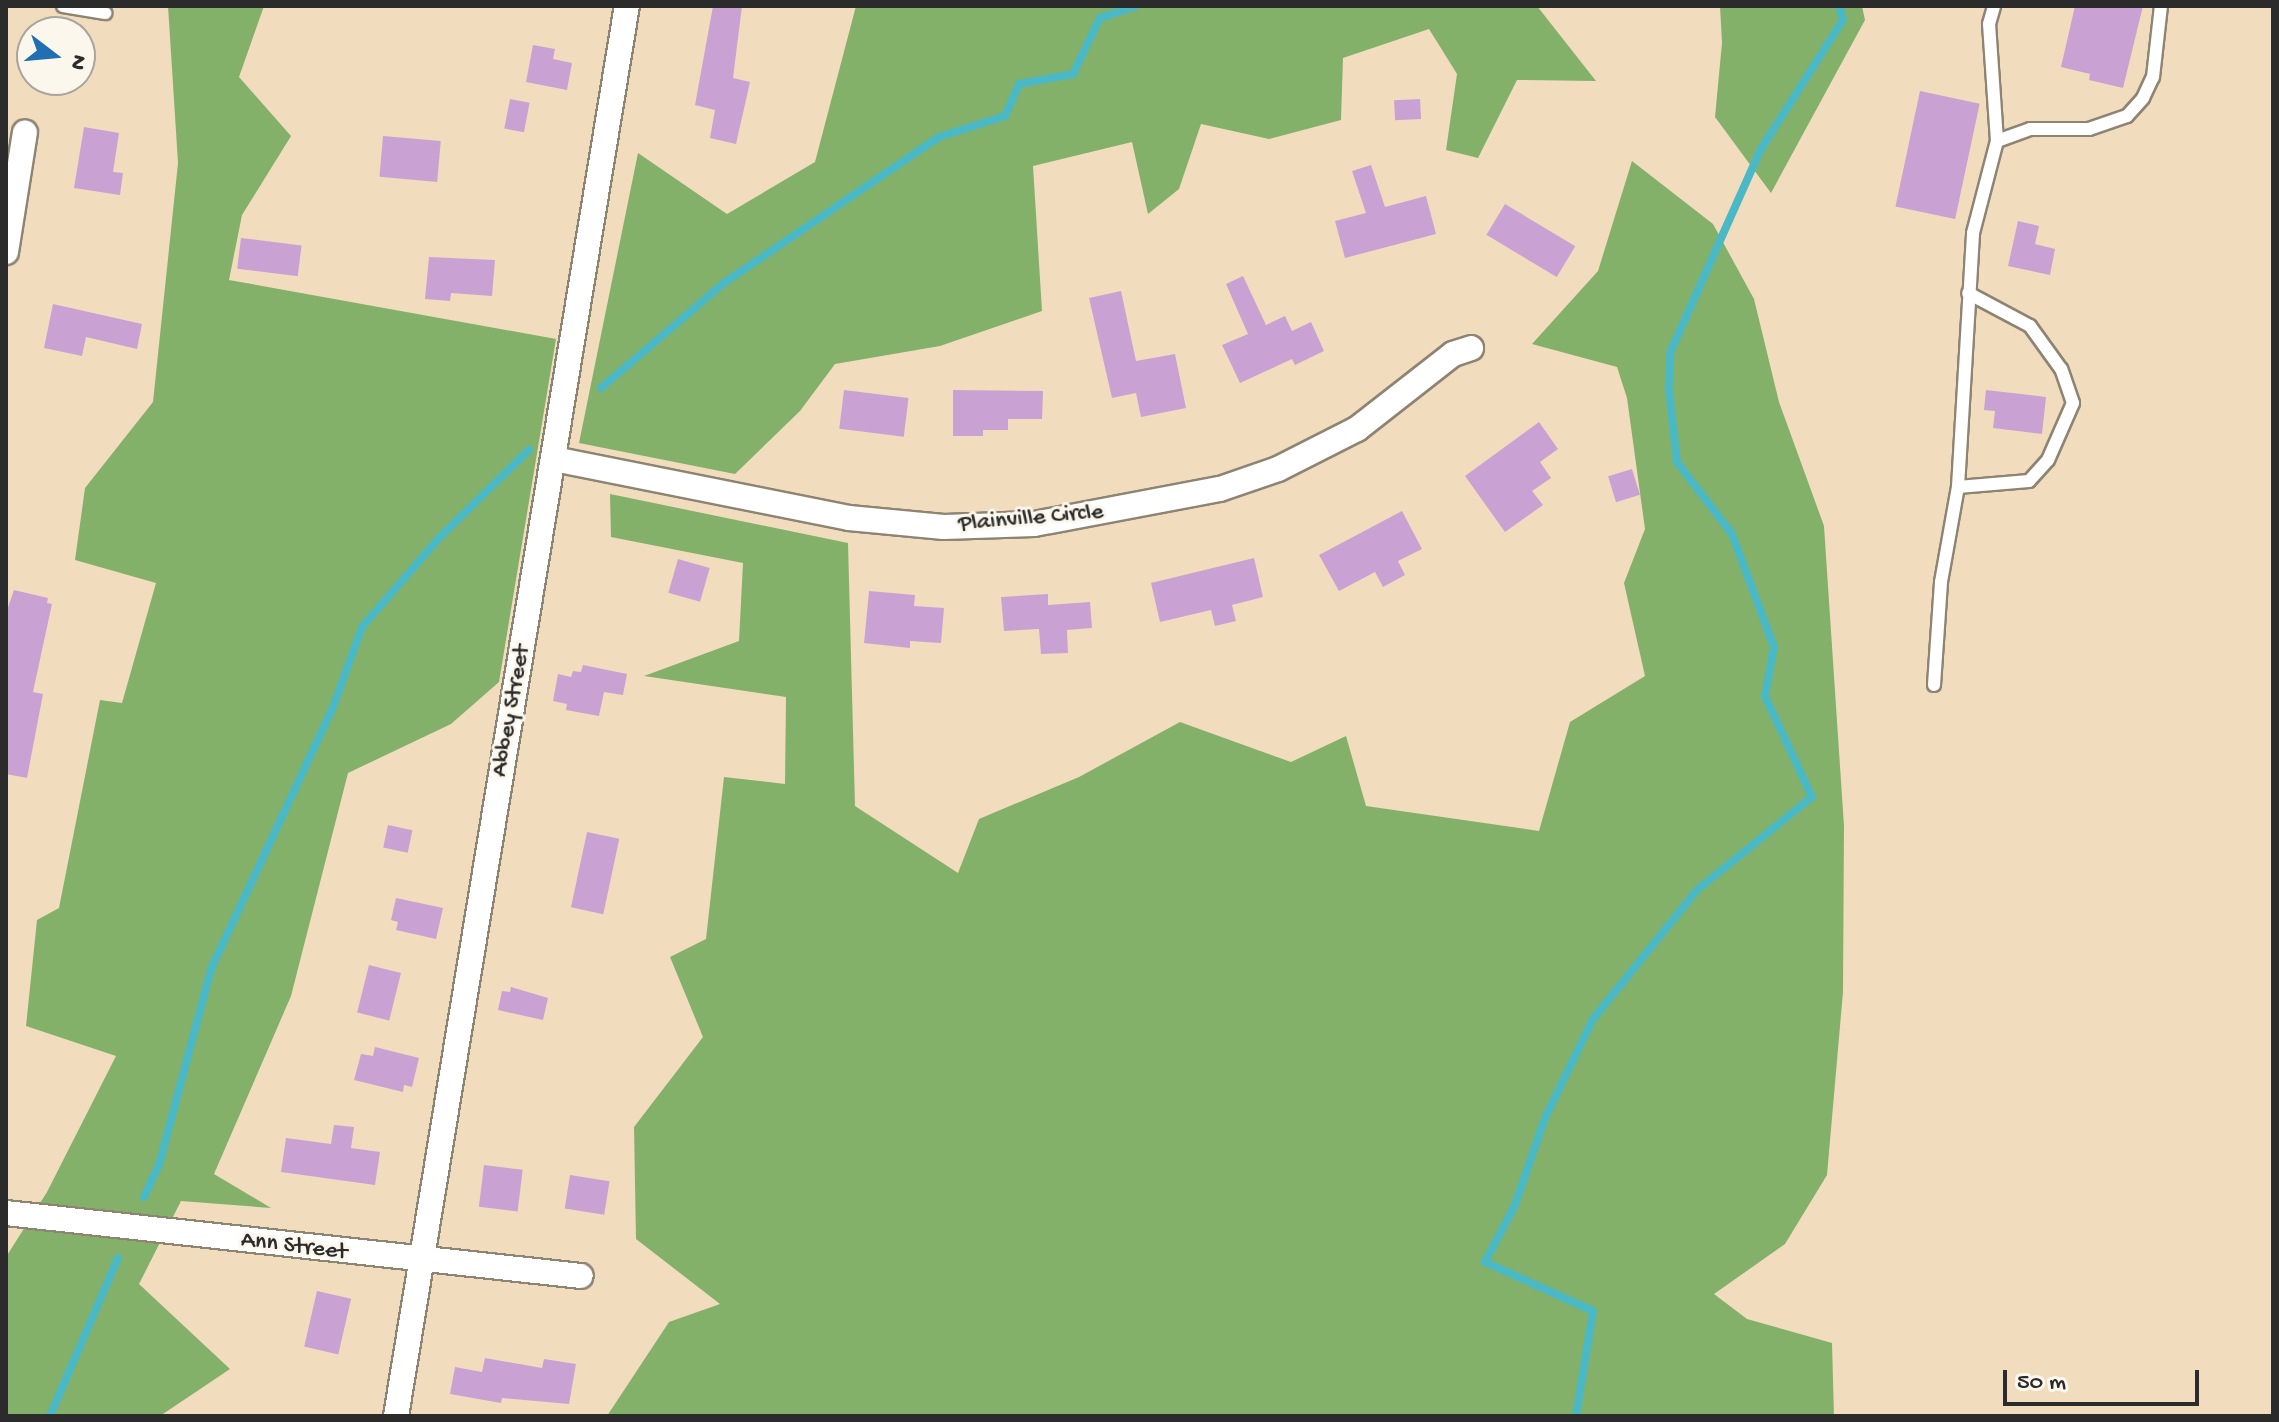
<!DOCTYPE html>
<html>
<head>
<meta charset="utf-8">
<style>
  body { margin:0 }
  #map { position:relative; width:2279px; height:1422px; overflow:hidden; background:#f2dcbe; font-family:"Gochi Hand",sans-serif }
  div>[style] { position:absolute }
  .forest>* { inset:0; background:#84b169 }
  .stream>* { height:8px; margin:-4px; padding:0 4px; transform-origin:4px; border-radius:4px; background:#4bb9c5 }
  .building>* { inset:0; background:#c9a2d3; transform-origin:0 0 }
  .roads { filter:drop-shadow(2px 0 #8e8474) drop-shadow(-2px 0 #8e8474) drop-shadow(0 2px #8e8474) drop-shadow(0 -2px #8e8474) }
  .lane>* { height:12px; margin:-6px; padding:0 6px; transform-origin:6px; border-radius:6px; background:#fff }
  .street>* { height:24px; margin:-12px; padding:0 12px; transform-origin:12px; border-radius:12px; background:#fff }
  span { translate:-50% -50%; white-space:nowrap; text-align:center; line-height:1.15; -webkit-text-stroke:6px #fbf7ec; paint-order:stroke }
  .street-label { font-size:24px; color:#2b2b2b }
  .frame { position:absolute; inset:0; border:8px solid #2b2b2b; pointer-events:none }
  .north { position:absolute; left:16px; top:16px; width:80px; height:80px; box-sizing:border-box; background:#fbf7ec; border:2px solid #a8a59f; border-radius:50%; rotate:106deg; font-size:22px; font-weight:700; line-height:32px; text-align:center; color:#2b2b2b }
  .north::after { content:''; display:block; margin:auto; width:28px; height:36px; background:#1f6fb2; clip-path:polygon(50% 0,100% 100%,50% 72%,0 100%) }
  .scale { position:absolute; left:2003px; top:1370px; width:196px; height:36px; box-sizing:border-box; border:4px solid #2b2b2b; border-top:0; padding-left:10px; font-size:24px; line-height:28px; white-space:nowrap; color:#2b2b2b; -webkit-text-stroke:6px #fbf7ec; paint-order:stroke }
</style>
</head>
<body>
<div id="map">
  <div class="forest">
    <div style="clip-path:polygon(168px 6px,264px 6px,239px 77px,291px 136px,242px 215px,229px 280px,556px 339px,499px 682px,451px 724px,348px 773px,291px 996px,214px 1174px,271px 1208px,181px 1201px,139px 1284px,230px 1369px,160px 1416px,6px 1416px,6px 1257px,47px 1192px,116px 1056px,26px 1026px,37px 920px,59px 908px,100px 700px,122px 703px,156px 583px,75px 560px,85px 488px,153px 402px,178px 163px)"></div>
    <div style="clip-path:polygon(856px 6px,1537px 6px,1596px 81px,1517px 80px,1478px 158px,1446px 150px,1457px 74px,1429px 29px,1343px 58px,1341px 120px,1269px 139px,1201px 124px,1179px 189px,1148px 214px,1132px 142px,1033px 166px,1042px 311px,940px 346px,835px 364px,800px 411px,735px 474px,579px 443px,638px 153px,727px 214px,815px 162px)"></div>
    <div style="clip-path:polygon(1720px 6px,1862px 6px,1865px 20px,1771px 193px,1715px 117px,1722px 43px)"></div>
    <div style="clip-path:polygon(1632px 161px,1713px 224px,1754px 299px,1779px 402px,1824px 526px,1844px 826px,1843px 992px,1827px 1175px,1785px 1244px,1714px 1294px,1747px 1319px,1832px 1343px,1834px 1416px,607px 1416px,669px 1322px,720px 1304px,636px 1239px,634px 1127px,703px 1037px,670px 957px,706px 939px,724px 777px,785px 784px,786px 697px,644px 676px,739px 641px,743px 563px,611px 537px,610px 494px,848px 543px,855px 806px,958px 873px,979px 819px,1079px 777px,1180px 722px,1291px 762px,1346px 736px,1366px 806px,1539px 831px,1570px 722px,1645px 676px,1624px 583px,1645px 529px,1627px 398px,1617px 367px,1532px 344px,1598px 271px)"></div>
  </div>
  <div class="stream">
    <div style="left:601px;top:388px;width:162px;rotate:-40.5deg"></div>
    <div style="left:724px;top:283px;width:260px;rotate:-34.2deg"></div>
    <div style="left:939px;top:137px;width:69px;rotate:-17.7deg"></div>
    <div style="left:1005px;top:116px;width:35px;rotate:-66deg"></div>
    <div style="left:1019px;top:84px;width:55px;rotate:-10.5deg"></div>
    <div style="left:1073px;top:74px;width:62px;rotate:-64.3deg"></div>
    <div style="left:1100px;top:18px;width:38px;rotate:-18deg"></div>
    <div style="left:144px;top:1197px;width:35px;rotate:-65deg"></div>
    <div style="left:159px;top:1165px;width:203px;rotate:-75.1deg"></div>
    <div style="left:211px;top:969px;width:286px;rotate:-65deg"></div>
    <div style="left:332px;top:710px;width:88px;rotate:-70.1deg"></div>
    <div style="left:362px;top:627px;width:118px;rotate:-49.1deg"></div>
    <div style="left:439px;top:538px;width:126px;rotate:-44.4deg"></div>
    <div style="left:50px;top:1416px;width:172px;rotate:-66.7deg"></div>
    <div style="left:1576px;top:1416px;width:106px;rotate:-80.8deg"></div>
    <div style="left:1593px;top:1311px;width:119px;rotate:-155.6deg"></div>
    <div style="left:1485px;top:1262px;width:64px;rotate:-62.2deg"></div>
    <div style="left:1515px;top:1205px;width:92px;rotate:-71deg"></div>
    <div style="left:1545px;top:1118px;width:110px;rotate:-64.1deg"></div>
    <div style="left:1593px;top:1019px;width:166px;rotate:-51.1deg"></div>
    <div style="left:1697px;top:890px;width:148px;rotate:-39deg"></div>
    <div style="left:1812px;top:797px;width:111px;rotate:-115deg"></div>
    <div style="left:1765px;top:696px;width:50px;rotate:-79.6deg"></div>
    <div style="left:1774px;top:647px;width:121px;rotate:-110.4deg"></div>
    <div style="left:1732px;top:534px;width:91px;rotate:-127.4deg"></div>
    <div style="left:1677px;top:462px;width:72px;rotate:-96.3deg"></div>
    <div style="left:1669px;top:390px;width:37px;rotate:-88deg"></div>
    <div style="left:1670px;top:353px;width:223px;rotate:-66deg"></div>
    <div style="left:1761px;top:149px;width:153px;rotate:-57.6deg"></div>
    <div style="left:1843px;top:20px;width:15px;rotate:-106deg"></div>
  </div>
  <div class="building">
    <div style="clip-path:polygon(713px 6px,742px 6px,733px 78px,750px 82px,736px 144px,710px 138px,715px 110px,695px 105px)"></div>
    <div style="clip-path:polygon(2075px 6px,2143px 6px,2123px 88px,2089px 80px,2090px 74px,2061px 67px)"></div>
    <div style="clip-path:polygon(533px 45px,555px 49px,553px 59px,572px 63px,567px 90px,526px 82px)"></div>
    <div style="left:1920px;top:91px;width:61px;height:118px;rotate:12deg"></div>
    <div style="left:510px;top:99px;width:20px;height:30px;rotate:11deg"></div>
    <div style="left:1420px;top:99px;width:20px;height:26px;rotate:87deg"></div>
    <div style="clip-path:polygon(84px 127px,119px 133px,113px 172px,123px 173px,120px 195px,74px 188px)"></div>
    <div style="left:383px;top:136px;width:58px;height:41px;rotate:5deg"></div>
    <div style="clip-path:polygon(1371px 165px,1385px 207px,1426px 196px,1436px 234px,1345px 258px,1335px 221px,1366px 213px,1352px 171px)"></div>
    <div style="left:1505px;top:204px;width:82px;height:36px;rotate:31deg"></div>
    <div style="clip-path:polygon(2018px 221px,2039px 226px,2035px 244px,2055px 249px,2050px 275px,2008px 266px)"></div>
    <div style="left:241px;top:238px;width:61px;height:31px;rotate:7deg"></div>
    <div style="clip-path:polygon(429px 257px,495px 260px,492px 296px,451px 293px,450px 301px,425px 299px)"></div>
    <div style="clip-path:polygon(1243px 276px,1266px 325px,1285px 316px,1292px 331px,1311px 322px,1324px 351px,1295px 365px,1292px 359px,1240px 383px,1222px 345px,1248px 334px,1226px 284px)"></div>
    <div style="clip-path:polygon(1121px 291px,1136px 361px,1175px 354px,1186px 408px,1141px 417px,1136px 393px,1112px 398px,1089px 298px)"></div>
    <div style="clip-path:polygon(53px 304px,142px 324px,137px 349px,86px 337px,82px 356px,44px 348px)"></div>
    <div style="left:844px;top:390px;width:65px;height:39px;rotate:7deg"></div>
    <div style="clip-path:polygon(953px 390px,1043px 391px,1042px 419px,1008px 419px,1008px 430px,983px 430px,983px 436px,953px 436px)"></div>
    <div style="clip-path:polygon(1986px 390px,2046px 397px,2042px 434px,1993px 428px,1995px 411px,1984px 410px)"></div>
    <div style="clip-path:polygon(1539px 422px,1558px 449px,1540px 462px,1551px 478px,1532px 491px,1543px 505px,1505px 532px,1465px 476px)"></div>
    <div style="left:1632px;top:469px;width:27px;height:25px;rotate:73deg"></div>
    <div style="clip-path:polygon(1402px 511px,1422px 549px,1398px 561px,1405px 575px,1383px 587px,1375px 572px,1339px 591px,1319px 555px)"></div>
    <div style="clip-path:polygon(1254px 558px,1263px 597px,1232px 605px,1236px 621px,1215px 626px,1211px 610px,1160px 622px,1151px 583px)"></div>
    <div style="left:678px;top:559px;width:33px;height:35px;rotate:16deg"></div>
    <div style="clip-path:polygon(14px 590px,48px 598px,47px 603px,52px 604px,33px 692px,43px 694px,27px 778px,6px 774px,6px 613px)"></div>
    <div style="clip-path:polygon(869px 591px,915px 595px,914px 606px,944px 608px,941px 643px,910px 641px,910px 648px,864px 643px)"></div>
    <div style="clip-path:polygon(1048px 594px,1048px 605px,1090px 602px,1092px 628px,1067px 630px,1068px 653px,1041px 654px,1039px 629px,1004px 631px,1001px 597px)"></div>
    <div style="clip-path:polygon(583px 665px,627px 674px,623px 695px,604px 692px,599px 716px,566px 710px,567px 704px,553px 701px,558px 674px,571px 677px,573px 671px,581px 672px)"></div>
    <div style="left:388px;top:825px;width:25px;height:23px;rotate:12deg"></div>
    <div style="left:587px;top:832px;width:33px;height:77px;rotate:12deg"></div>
    <div style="clip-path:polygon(396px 898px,443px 908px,436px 939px,396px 930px,398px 922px,391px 920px)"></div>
    <div style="left:369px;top:965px;width:33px;height:49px;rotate:14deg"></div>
    <div style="clip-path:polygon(511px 987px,548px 998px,543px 1020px,498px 1010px,502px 991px,510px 992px)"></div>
    <div style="clip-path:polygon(375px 1047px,419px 1058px,412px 1087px,404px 1085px,403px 1092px,354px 1080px,361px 1054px,373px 1056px)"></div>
    <div style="clip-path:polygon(334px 1125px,354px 1127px,351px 1148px,380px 1152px,375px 1185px,281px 1172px,286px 1138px,331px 1144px)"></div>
    <div style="left:484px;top:1165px;width:39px;height:42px;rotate:7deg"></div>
    <div style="left:570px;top:1175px;width:40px;height:34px;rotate:9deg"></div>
    <div style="left:317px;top:1291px;width:35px;height:57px;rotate:13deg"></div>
    <div style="clip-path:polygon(485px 1358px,542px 1368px,544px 1359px,576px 1364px,569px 1404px,502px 1398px,501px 1403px,450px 1394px,455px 1367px,482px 1372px)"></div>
  </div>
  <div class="roads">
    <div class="lane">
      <div style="left:63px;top:6px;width:43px;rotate:9.5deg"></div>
      <div style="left:1997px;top:141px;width:35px;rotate:-20deg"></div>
      <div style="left:2030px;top:129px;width:59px"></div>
      <div style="left:2089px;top:129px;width:40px;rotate:-18.9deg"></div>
      <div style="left:2127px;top:116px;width:24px;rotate:-48deg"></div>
      <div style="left:2143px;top:98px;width:23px;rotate:-65deg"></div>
      <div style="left:2153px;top:77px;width:71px;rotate:-83.6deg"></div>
      <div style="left:1958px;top:487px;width:71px;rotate:-4.8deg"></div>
      <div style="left:2029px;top:481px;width:28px;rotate:-48deg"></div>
      <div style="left:2048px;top:460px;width:62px;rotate:-66.3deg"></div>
      <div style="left:2073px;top:403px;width:36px;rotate:-109deg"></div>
      <div style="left:2061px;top:369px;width:53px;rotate:-125.8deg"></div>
      <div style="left:2030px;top:326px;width:70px;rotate:-152deg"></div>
      <div style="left:1934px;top:685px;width:103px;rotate:-86.1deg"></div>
      <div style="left:1941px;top:582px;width:97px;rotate:-79.9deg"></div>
      <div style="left:1958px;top:487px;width:254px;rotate:-86.6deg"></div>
      <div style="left:1973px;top:233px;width:95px;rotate:-75.4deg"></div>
      <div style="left:1997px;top:141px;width:117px;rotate:-93.9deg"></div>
      <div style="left:1989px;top:24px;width:19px;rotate:-74deg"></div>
    </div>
    <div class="street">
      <div style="left:6px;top:252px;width:121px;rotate:-81deg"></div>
      <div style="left:554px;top:459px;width:301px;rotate:11.3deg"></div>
      <div style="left:849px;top:518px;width:95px;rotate:5.4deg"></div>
      <div style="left:944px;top:527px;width:90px;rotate:-1.9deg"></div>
      <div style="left:1034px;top:524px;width:189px;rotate:-10.7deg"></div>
      <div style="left:1220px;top:489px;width:61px;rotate:-19deg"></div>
      <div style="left:1278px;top:469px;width:89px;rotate:-26.9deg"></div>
      <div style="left:1357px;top:429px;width:122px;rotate:-38deg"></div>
      <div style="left:1453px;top:354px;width:19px;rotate:-18deg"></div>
      <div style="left:6px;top:1213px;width:578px;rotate:6.25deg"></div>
      <div style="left:396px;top:1416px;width:1429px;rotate:-80.7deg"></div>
    </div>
  </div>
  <div class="street-label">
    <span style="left:1031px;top:519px;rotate:-5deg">Plainville Circle</span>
    <span style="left:512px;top:711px;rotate:-80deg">Abbey Street</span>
    <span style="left:294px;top:1247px;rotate:7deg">Ann Street</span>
  </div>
  <div class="frame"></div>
  <div class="north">N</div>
  <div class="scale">50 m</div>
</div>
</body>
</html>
